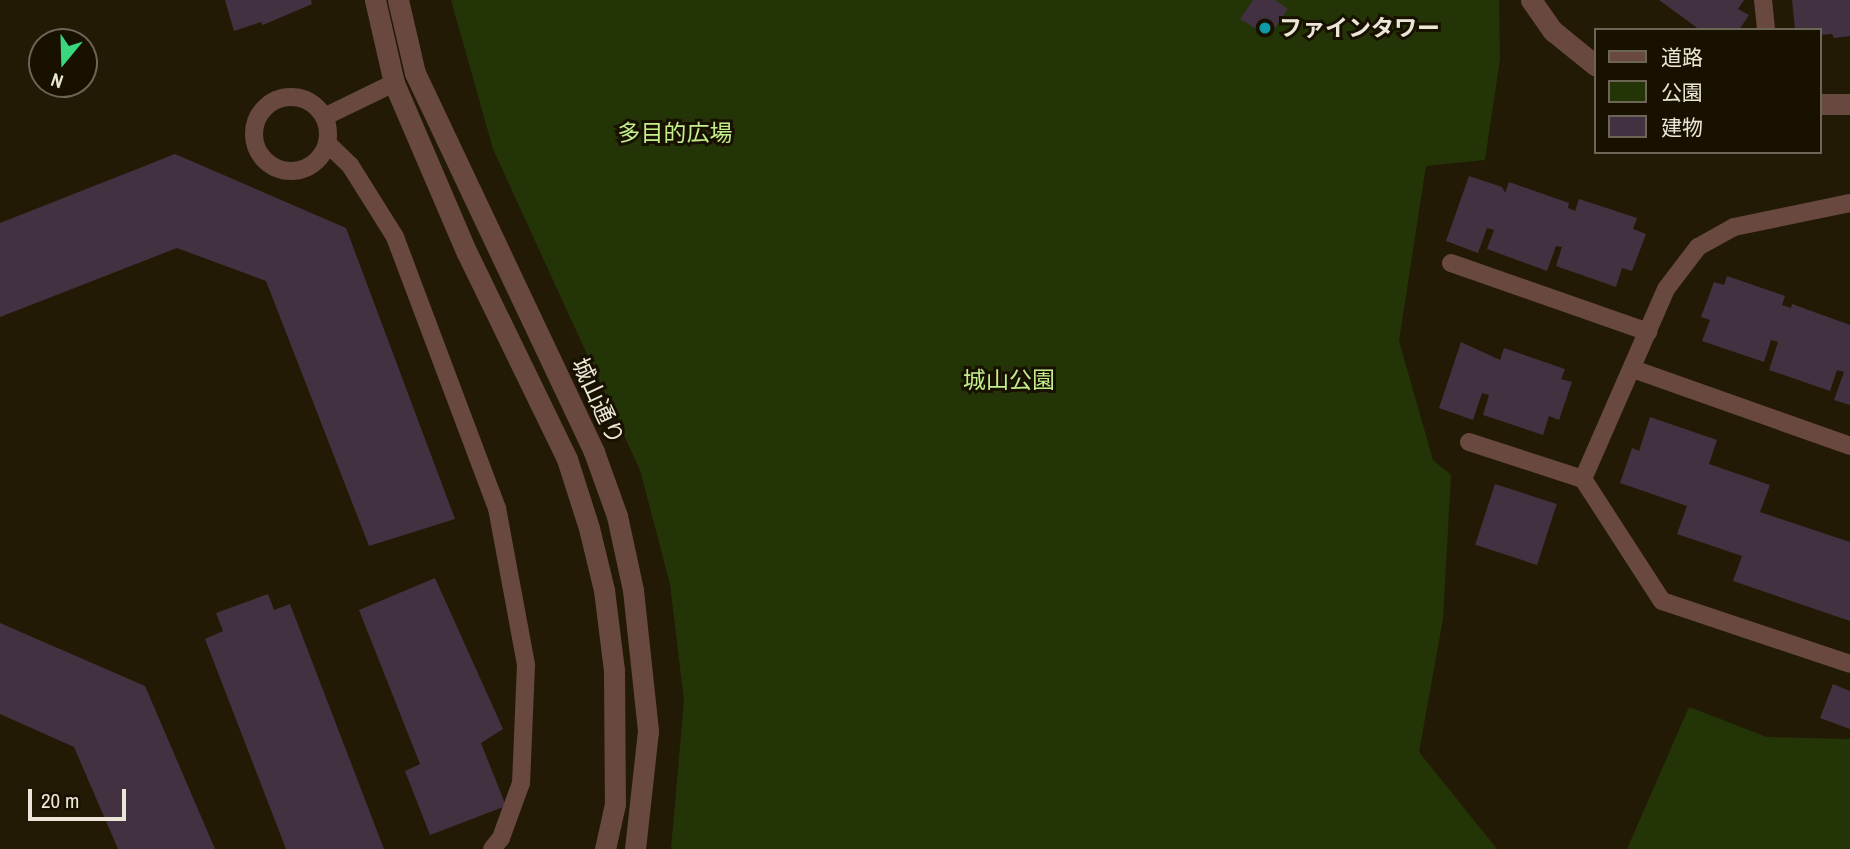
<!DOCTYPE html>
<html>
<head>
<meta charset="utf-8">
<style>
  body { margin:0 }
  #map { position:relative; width:1850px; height:849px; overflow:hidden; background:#231a06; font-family:"Archivo Narrow","Noto Sans JP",sans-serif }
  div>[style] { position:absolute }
  .green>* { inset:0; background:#233407 }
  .building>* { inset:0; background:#423141; transform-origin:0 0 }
  .service>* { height:18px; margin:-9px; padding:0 9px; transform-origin:9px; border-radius:9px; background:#69493f }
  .service>.ring { margin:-9px; padding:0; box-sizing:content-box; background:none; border:18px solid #69493f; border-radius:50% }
  .tertiary>* { height:21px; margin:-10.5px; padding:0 10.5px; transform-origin:10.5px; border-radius:10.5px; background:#69493f }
  .dots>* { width:19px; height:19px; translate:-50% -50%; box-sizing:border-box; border:4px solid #191100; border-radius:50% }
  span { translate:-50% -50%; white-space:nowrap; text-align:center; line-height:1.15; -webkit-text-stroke:6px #191100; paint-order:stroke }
  .poi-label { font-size:23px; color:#ece6d9; font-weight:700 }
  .left { translate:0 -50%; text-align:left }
  .park-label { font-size:23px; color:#c2ee8b }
  .street-label { font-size:23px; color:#ece6d9 }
  .legend { position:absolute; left:1594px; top:28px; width:228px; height:126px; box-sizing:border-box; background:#191100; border:2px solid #6d6657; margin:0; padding:9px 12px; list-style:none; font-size:21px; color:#ece6d9 }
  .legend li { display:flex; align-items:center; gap:14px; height:35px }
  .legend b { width:35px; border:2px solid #6d6657 }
  .north { position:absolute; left:28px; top:28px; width:70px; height:70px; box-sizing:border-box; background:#191100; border:2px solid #6d6657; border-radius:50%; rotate:199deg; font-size:19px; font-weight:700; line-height:28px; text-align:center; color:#ece6d9 }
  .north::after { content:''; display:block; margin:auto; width:24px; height:32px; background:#3ad77f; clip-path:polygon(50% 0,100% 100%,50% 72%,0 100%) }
  .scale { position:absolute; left:28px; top:789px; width:98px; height:32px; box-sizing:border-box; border:4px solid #ece6d9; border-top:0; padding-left:9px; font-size:21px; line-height:24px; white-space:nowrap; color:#ece6d9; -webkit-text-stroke:5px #191100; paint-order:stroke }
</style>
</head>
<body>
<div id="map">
  <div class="green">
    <div style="clip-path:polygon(451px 0,1499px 0,1500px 59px,1485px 160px,1426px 166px,1399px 341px,1433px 460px,1451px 475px,1443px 619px,1419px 752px,1497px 849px,671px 849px,684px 701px,670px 584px,640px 470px,493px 149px)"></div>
    <div style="clip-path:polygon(1689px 707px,1767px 737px,1850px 739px,1850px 849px,1627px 849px)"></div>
  </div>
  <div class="building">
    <div style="clip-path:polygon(225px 0,311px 0,312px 4px,263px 25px,261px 22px,234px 31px)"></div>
    <div style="clip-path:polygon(1253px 0,1275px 0,1288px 9px,1269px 37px,1240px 19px)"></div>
    <div style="clip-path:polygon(1659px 0,1744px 0,1738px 9px,1749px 15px,1739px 30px,1700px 30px)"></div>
    <div style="clip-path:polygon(1792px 0,1850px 0,1850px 36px,1834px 38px,1832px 34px,1820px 35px,1820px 30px,1795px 30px)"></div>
    <div style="clip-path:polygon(175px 154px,346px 228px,455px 519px,369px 546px,266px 281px,177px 248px,0 317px,0 223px)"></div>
    <div style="clip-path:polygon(1469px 176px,1502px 187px,1505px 193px,1509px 182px,1569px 203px,1568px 208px,1575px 211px,1579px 199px,1637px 218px,1633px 229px,1646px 234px,1632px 271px,1622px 268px,1616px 287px,1556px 266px,1562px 247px,1556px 246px,1547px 271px,1487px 249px,1494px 230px,1487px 228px,1478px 253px,1446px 241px)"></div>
    <div style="clip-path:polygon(1727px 276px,1785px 296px,1782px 305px,1791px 308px,1792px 304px,1850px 325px,1850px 405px,1834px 400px,1844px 372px,1837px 370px,1830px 391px,1769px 370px,1778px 342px,1771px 340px,1764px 362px,1702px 341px,1710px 320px,1701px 317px,1714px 282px,1724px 285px)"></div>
    <div style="clip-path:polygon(1461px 342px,1500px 360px,1504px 348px,1565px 369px,1561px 379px,1572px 382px,1559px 420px,1549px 416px,1543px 435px,1483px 415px,1489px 395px,1482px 393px,1473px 420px,1439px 408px)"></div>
    <div style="clip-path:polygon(1650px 417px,1717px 440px,1709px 464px,1770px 485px,1760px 512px,1850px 542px,1850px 621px,1733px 581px,1742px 556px,1677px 534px,1687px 506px,1620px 483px,1632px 448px,1639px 451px)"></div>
    <div style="left:1495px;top:484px;width:65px;height:64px;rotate:18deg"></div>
    <div style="clip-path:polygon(435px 578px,503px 729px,481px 743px,506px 806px,430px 835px,405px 771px,420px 764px,359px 610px)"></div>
    <div style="clip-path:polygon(268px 594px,274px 610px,290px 604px,384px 849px,286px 849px,205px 639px,223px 631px,216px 613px)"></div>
    <div style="clip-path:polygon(0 623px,145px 686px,215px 849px,118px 849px,74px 747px,0 714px)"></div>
    <div style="clip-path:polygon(1833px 684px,1850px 691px,1850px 729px,1820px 718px)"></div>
  </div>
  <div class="service">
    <div style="left:1763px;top:0;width:30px;rotate:84deg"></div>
    <div class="ring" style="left:254px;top:97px;width:56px;height:56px"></div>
    <div style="left:324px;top:117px;width:78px;rotate:-25.9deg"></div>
    <div style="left:327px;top:143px;width:32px;rotate:44deg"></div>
    <div style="left:350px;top:165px;width:85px;rotate:58deg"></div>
    <div style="left:395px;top:237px;width:290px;rotate:69.4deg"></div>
    <div style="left:497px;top:508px;width:160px;rotate:79.5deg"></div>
    <div style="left:526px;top:665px;width:118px;rotate:92.4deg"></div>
    <div style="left:521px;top:783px;width:59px;rotate:110deg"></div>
    <div style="left:501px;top:838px;width:14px;rotate:129deg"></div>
    <div style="left:1451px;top:263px;width:209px;rotate:19.3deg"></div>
    <div style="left:1633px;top:369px;width:230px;rotate:19.5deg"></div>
    <div style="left:1469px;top:442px;width:120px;rotate:18deg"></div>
    <div style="left:1583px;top:479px;width:145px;rotate:57.1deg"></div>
    <div style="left:1662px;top:601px;width:198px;rotate:18.5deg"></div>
    <div style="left:1583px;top:479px;width:207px;rotate:-66.4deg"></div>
    <div style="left:1666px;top:289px;width:53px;rotate:-52.7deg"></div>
    <div style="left:1698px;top:247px;width:41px;rotate:-29.1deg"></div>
    <div style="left:1734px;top:227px;width:118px;rotate:-11.7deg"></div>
  </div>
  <div class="tertiary">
    <div style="left:375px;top:0;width:85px;rotate:77.1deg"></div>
    <div style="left:394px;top:83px;width:185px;rotate:66.8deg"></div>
    <div style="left:467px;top:253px;width:229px;rotate:64.1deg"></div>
    <div style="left:567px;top:459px;width:72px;rotate:72.3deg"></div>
    <div style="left:589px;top:528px;width:64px;rotate:76.4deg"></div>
    <div style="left:604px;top:590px;width:81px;rotate:82.9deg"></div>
    <div style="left:614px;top:670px;width:134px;rotate:89.6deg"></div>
    <div style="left:615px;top:804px;width:46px;rotate:102.5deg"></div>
    <div style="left:398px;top:0;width:75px;rotate:76.9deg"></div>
    <div style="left:415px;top:73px;width:419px;rotate:64.7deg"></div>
    <div style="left:594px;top:452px;width:68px;rotate:70.2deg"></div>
    <div style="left:617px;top:516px;width:76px;rotate:77.8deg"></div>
    <div style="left:633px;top:590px;width:142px;rotate:83.9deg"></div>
    <div style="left:648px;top:731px;width:119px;rotate:96.3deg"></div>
    <div style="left:1531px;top:0;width:38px;rotate:55deg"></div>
    <div style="left:1553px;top:31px;width:55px;rotate:39.1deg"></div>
    <div style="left:1820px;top:104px;width:30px"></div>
  </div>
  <div class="dots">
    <div style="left:1265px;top:28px;background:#0f9aa8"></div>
  </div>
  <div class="poi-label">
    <span class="left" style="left:1279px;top:28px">ファインタワー</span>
  </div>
  <div class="park-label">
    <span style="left:675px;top:133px">多目的広場</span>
    <span style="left:1009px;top:380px">城山公園</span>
  </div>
  <div class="street-label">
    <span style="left:598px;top:401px;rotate:65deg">城山通り</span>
  </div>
  <ul class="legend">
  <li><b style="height:9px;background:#69493f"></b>道路</li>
  <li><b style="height:19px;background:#233407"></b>公園</li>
  <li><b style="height:19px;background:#423141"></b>建物</li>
  </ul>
  <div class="north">N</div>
  <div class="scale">20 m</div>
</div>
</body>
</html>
